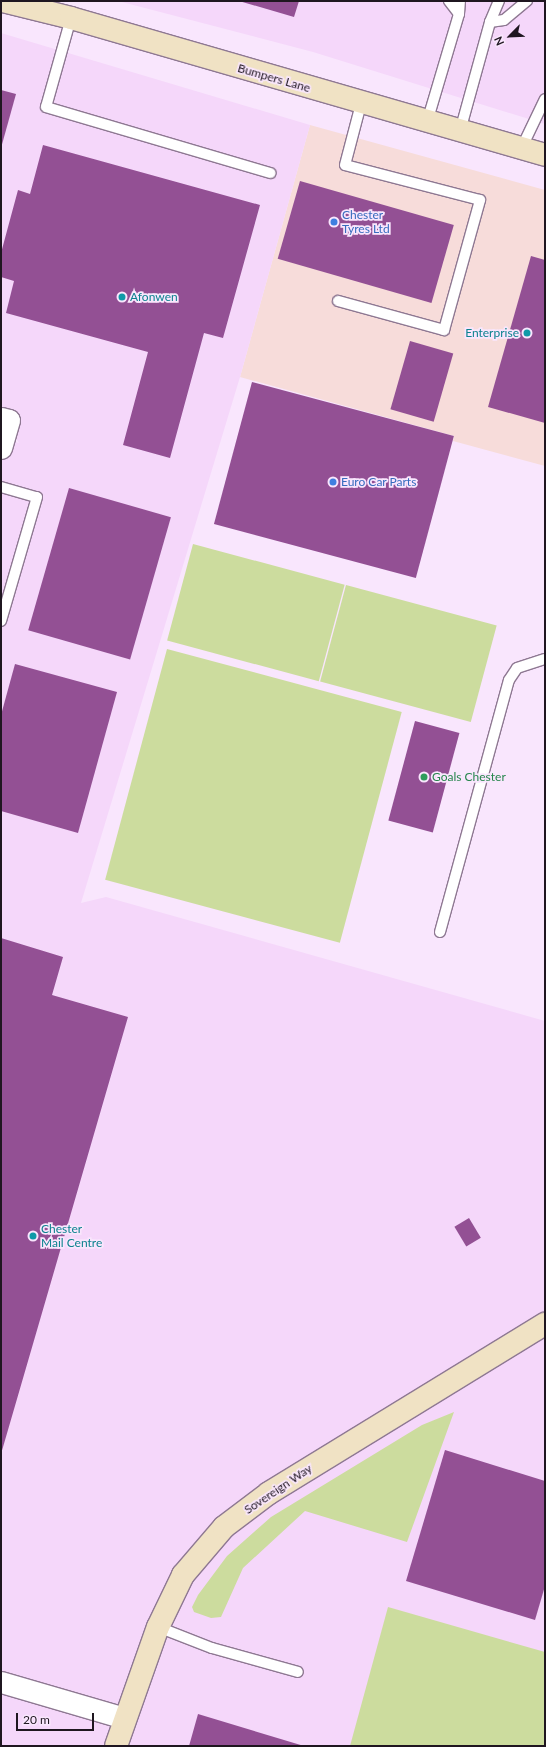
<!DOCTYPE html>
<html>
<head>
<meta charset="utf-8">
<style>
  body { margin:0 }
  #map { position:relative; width:546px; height:1747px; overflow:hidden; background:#f9e6fd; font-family:Lato,sans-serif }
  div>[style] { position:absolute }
  .commercial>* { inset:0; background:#f7dcda }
  .built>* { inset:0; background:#f5d7fa }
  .green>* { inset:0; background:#ccdc9e; transform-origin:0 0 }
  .building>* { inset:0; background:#935094; transform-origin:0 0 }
  .roads { filter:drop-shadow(1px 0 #8e7892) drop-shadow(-1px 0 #8e7892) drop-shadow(0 1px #8e7892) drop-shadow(0 -1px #8e7892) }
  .lane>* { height:10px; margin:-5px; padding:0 5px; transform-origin:5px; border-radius:5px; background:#fff }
  .street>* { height:21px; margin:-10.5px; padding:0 10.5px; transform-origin:10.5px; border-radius:10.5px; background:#fff }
  .secondary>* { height:22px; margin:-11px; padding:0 11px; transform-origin:11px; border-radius:11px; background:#f0e2c4 }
  .dots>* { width:11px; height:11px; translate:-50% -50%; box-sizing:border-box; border:2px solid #f9e6fd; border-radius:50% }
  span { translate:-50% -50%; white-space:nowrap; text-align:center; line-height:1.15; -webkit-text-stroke:3.5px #f9e6fd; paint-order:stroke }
  .street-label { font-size:12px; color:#1f1620 }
  .shop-label { font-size:12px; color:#366cbe }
  .left { translate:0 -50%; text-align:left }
  .culture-label { font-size:12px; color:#0d838f }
  .right { translate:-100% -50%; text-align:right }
  .leisure-label { font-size:12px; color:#27864d }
  .frame { position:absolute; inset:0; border:2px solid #1f1620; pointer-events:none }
  .north { position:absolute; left:490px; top:16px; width:40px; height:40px; -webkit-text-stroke:3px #f9e6fd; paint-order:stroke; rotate:246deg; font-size:11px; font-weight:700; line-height:16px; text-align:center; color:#1f1620 }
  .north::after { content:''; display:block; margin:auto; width:14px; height:18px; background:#1f1620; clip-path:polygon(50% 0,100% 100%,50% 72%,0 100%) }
  .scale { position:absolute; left:16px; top:1713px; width:78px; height:18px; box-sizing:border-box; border:2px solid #1f1620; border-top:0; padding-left:5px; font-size:12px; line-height:14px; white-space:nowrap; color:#1f1620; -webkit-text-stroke:3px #f9e6fd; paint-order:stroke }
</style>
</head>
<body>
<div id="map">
  <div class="commercial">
    <div style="clip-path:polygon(310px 125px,545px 190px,545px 466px,453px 441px,454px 436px,240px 377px)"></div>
  </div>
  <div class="built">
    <div style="clip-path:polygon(118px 1px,545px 1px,545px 124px,313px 52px)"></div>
    <div style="clip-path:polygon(1px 33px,310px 125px,240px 377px,81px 903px,106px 897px,545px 1021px,545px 1746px,1px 1746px,1px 438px,19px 443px,1px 415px)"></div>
  </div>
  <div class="green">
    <div style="left:193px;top:544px;width:157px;height:100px;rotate:15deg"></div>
    <div style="left:346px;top:585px;width:156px;height:100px;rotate:15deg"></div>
    <div style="left:167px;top:649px;width:243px;height:239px;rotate:15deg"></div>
    <div style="clip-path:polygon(454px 1412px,407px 1542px,305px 1511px,243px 1568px,221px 1617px,211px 1618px,194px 1612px,192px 1607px,198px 1595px,227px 1556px,271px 1517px,422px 1425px)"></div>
    <div style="clip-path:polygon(388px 1607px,545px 1652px,545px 1746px,350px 1746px)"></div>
  </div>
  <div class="building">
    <div style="clip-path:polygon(239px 1px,299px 1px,294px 17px)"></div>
    <div style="clip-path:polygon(1px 90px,16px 94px,1px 148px)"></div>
    <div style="clip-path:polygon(43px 145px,260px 205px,223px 338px,204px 333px,170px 458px,123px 445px,148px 352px,6px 313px,14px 281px,1px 277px,1px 253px,18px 190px,30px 194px)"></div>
    <div style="left:300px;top:181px;width:160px;height:81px;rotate:16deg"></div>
    <div style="clip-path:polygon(531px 256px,545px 260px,545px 423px,488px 407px)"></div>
    <div style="left:410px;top:341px;width:45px;height:71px;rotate:16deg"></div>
    <div style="left:252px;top:382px;width:209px;height:147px;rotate:15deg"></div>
    <div style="left:69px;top:488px;width:106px;height:148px;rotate:16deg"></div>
    <div style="clip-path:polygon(15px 664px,117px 692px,78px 833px,1px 811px,1px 715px)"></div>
    <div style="left:415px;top:721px;width:46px;height:103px;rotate:15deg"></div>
    <div style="clip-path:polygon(1px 938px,63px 957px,52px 995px,128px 1017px,1px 1454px)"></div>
    <div style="left:469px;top:1218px;width:23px;height:17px;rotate:59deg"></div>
    <div style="clip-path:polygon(445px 1450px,545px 1481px,545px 1586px,535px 1620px,406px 1581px)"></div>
    <div style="clip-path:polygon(198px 1714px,304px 1746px,189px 1746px)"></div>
  </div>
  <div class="roads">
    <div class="lane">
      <div style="left:449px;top:1px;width:16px;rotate:52deg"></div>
      <div style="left:71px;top:18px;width:92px;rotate:105.7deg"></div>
      <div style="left:46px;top:107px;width:234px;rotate:16.4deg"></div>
      <div style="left:490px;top:22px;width:14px;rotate:-8deg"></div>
      <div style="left:504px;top:20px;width:30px;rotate:-40deg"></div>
      <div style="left:427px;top:122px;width:113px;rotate:-73.5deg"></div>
      <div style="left:459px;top:14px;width:13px;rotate:-86deg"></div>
      <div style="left:460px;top:131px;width:113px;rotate:-74.6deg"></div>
      <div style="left:490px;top:22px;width:23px;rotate:-67deg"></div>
      <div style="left:522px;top:147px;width:53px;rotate:-64.4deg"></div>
      <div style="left:338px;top:301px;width:110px;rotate:15.3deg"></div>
      <div style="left:444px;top:330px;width:135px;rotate:-74.5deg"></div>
      <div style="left:480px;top:200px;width:139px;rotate:-165.5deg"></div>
      <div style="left:345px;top:165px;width:63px;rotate:-75.3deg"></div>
      <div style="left:1px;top:487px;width:37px;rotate:16deg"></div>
      <div style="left:37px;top:497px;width:129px;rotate:106.2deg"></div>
      <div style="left:440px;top:932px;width:261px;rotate:-74.7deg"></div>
      <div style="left:509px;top:680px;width:14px;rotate:-56deg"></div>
      <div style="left:517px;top:668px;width:29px;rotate:-18deg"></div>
      <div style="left:158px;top:1627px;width:58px;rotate:21.3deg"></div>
      <div style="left:212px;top:1648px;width:89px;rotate:15.6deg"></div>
    </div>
    <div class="street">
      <div style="left:1px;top:418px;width:8px;rotate:14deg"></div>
      <div style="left:9px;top:420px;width:29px;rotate:106deg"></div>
      <div style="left:1px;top:1682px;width:128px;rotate:16.3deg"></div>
    </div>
    <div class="secondary">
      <div style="left:3px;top:1px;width:70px;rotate:14deg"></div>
      <div style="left:71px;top:18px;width:493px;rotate:16.1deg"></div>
      <div style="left:116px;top:1746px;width:126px;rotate:-70.6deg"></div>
      <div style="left:158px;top:1627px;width:58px;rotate:-64.3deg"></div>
      <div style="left:183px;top:1575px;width:63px;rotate:-49.5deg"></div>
      <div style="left:224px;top:1527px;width:56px;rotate:-37.1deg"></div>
      <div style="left:269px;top:1493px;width:324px;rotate:-31.5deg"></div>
    </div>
  </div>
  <div class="dots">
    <div style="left:334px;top:222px;background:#3f7fe0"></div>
    <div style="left:122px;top:297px;background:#0f9aa8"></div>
    <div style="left:527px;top:333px;background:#0f9aa8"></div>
    <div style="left:333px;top:482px;background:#3f7fe0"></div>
    <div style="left:424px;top:777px;background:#2e9e5b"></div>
    <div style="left:33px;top:1236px;background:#0f9aa8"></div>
  </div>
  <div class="street-label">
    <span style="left:274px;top:78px;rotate:16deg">Bumpers Lane</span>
    <span style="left:278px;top:1489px;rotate:-34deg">Sovereign Way</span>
  </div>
  <div class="shop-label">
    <span class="left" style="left:342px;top:222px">Chester<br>Tyres Ltd</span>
    <span class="left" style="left:341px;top:482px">Euro Car Parts</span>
  </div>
  <div class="culture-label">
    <span class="left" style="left:130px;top:297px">Afonwen</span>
    <span class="right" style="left:519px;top:333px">Enterprise</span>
    <span class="left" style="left:41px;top:1236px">Chester<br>Mail Centre</span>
  </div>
  <div class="leisure-label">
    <span class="left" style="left:432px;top:777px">Goals Chester</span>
  </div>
  <div class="frame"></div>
  <div class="north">N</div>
  <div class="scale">20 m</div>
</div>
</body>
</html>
